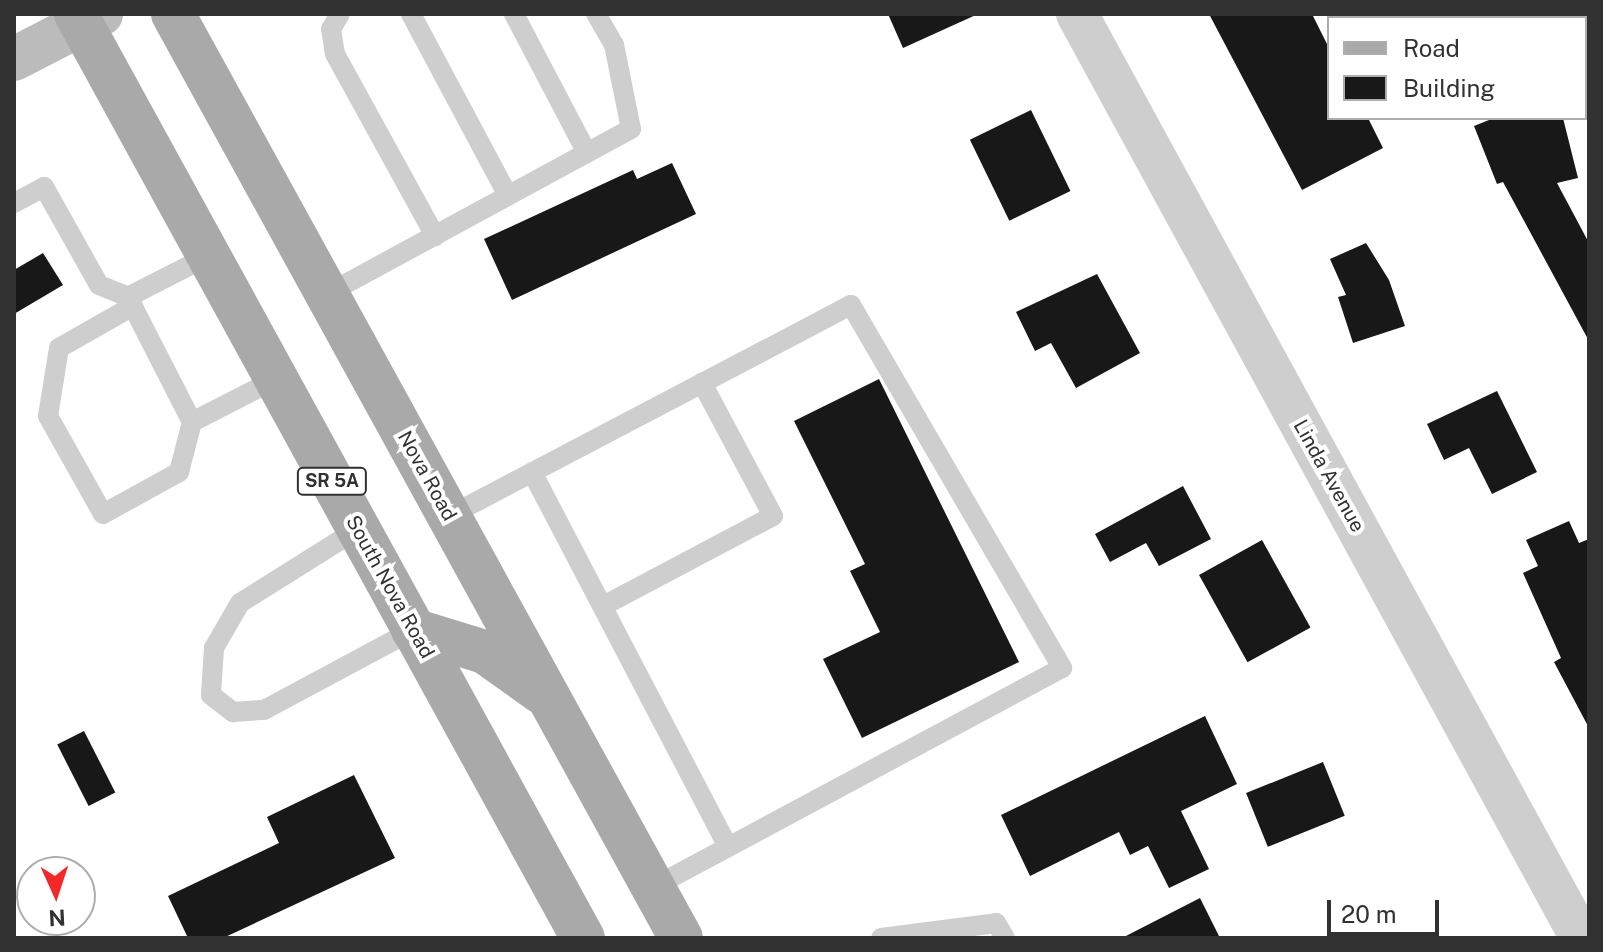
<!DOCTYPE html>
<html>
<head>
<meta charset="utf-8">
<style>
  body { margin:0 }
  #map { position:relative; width:1603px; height:952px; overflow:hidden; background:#fff; font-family:"Public Sans",sans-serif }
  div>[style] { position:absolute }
  .building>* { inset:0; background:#181818; transform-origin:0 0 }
  .lane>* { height:20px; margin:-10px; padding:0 10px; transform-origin:10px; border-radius:10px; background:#cecece }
  .street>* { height:42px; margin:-21px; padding:0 21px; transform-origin:21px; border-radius:21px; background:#cecece }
  .secondary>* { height:44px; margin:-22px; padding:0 22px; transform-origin:22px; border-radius:22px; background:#bbb }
  .primary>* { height:44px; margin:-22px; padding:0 22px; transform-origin:22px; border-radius:22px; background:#a9a9a9 }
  span { translate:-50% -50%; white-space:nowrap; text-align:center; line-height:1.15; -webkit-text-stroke:8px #fff; paint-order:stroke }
  .shield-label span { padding:2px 6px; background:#fff; border:2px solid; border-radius:6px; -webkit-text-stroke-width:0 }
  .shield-label { font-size:18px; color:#313131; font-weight:700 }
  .street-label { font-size:20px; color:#313131 }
  .frame { position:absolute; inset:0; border:16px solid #313131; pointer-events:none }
  .legend { position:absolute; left:1327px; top:16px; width:260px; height:104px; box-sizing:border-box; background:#fff; border:2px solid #adadad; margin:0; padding:10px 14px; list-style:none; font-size:24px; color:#313131 }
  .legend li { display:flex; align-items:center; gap:16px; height:40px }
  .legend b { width:40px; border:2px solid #adadad }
  .north { position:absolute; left:16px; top:856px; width:80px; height:80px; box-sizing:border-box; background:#fff; border:2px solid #adadad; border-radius:50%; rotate:177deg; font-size:22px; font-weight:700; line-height:32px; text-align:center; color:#313131 }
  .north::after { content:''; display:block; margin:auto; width:28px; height:36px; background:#f42729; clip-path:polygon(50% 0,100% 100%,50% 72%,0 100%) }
  .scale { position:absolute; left:1327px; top:900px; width:112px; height:36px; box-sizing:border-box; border:4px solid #313131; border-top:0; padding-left:10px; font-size:24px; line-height:28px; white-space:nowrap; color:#313131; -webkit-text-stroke:6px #fff; paint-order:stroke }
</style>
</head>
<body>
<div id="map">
  <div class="building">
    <div style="clip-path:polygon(888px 14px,978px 14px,903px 48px)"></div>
    <div style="clip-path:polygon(1209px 14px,1312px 14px,1329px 48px,1329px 118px,1368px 118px,1383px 148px,1302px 190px)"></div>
    <div style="left:1031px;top:110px;width:90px;height:68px;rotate:64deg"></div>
    <div style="clip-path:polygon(1494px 118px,1563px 118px,1578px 178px,1557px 183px,1589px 243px,1589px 341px,1503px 182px,1497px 184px,1474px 126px)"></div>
    <div style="clip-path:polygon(672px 163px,696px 214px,512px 300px,484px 239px,633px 170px,637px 179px)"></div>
    <div style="clip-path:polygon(1366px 243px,1389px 280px,1405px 326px,1353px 343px,1338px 297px,1346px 295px,1330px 259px)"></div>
    <div style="clip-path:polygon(43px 253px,63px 285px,14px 314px,14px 270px)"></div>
    <div style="clip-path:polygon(1097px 274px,1140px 353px,1076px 388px,1051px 343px,1035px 351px,1016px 312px)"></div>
    <div style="clip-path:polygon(879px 379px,1019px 662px,862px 738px,823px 659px,880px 632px,850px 571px,865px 564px,794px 421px)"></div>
    <div style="clip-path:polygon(1497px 391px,1537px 472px,1492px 494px,1469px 448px,1444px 460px,1427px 424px)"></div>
    <div style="clip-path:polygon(1183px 486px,1211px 539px,1159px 566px,1146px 543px,1110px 562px,1095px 534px)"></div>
    <div style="clip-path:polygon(1569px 521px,1579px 543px,1589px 539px,1589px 728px,1554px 662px,1561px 658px,1523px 573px,1538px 566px,1526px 540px)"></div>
    <div style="left:1262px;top:540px;width:100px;height:72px;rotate:61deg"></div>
    <div style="clip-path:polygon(1205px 716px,1237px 784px,1181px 811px,1209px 869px,1169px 888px,1148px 846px,1130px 855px,1119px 832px,1030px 876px,1001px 815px)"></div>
    <div style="left:84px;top:731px;width:69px;height:30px;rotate:63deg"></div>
    <div style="left:1323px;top:762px;width:58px;height:83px;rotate:68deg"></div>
    <div style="clip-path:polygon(354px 775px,395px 858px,223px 938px,188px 938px,168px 896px,279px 843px,267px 817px)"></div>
    <div style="clip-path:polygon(1200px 898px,1220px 938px,1122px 938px)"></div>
  </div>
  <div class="lane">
    <div style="left:340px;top:14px;width:17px;rotate:121deg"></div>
    <div style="left:331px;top:29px;width:25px;rotate:81deg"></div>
    <div style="left:335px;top:54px;width:208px;rotate:61.2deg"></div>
    <div style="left:411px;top:14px;width:206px;rotate:61.9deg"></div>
    <div style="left:514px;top:14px;width:157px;rotate:62.3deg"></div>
    <div style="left:1469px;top:14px;width:4px;rotate:63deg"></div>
    <div style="left:1585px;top:28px;width:4px;rotate:-14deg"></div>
    <div style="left:14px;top:203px;width:34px;rotate:-28deg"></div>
    <div style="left:44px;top:187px;width:112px;rotate:60.7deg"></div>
    <div style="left:99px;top:285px;width:31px;rotate:22deg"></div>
    <div style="left:208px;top:256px;width:90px;rotate:152.9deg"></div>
    <div style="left:128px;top:297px;width:140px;rotate:62.9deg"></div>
    <div style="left:192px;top:422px;width:94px;rotate:-27.1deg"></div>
    <div style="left:327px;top:294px;width:346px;rotate:-28.5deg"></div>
    <div style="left:631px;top:129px;width:86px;rotate:-101.4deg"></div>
    <div style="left:614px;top:45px;width:36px;rotate:-120deg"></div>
    <div style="left:133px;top:306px;width:85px;rotate:150.4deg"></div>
    <div style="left:59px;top:348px;width:69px;rotate:99.2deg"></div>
    <div style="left:48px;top:416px;width:112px;rotate:60.7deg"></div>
    <div style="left:103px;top:514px;width:87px;rotate:-28.9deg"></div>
    <div style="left:179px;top:472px;width:52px;rotate:-75.4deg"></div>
    <div style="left:532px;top:472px;width:423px;rotate:62.4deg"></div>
    <div style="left:449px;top:516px;width:454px;rotate:-27.7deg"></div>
    <div style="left:851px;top:305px;width:420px;rotate:59.8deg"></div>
    <div style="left:1062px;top:668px;width:464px;rotate:151.8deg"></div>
    <div style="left:358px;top:529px;width:139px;rotate:147.9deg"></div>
    <div style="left:240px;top:603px;width:52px;rotate:120deg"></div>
    <div style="left:214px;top:648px;width:47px;rotate:93.7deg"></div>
    <div style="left:211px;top:695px;width:28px;rotate:38deg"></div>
    <div style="left:233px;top:712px;width:31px;rotate:-4deg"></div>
    <div style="left:264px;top:710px;width:169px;rotate:-28.2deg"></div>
    <div style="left:603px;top:606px;width:192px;rotate:-27.9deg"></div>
    <div style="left:773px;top:516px;width:151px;rotate:-118.1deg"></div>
    <div style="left:881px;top:938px;width:116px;rotate:-7.4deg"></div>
    <div style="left:996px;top:923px;width:17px;rotate:59deg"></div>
  </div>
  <div class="street">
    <div style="left:1077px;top:14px;width:1053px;rotate:61.39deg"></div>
  </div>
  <div class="secondary">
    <div style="left:14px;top:59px;width:98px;rotate:-27.3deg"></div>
  </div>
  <div class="primary">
    <div style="left:76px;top:14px;width:1054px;rotate:61.25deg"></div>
    <div style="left:173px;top:14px;width:1054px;rotate:61.2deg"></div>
    <div style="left:413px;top:630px;width:75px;rotate:17deg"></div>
    <div style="left:485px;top:652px;width:69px;rotate:35.5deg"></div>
  </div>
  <div class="shield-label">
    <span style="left:332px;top:481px">SR 5A</span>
  </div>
  <div class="street-label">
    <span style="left:427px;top:476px;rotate:61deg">Nova Road</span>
    <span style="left:1329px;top:476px;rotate:61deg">Linda Avenue</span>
    <span style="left:390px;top:587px;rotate:61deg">South Nova Road</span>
  </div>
  <div class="frame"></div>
  <ul class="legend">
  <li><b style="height:10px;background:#a9a9a9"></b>Road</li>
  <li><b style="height:22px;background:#181818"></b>Building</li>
  </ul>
  <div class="north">N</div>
  <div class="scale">20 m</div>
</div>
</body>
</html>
